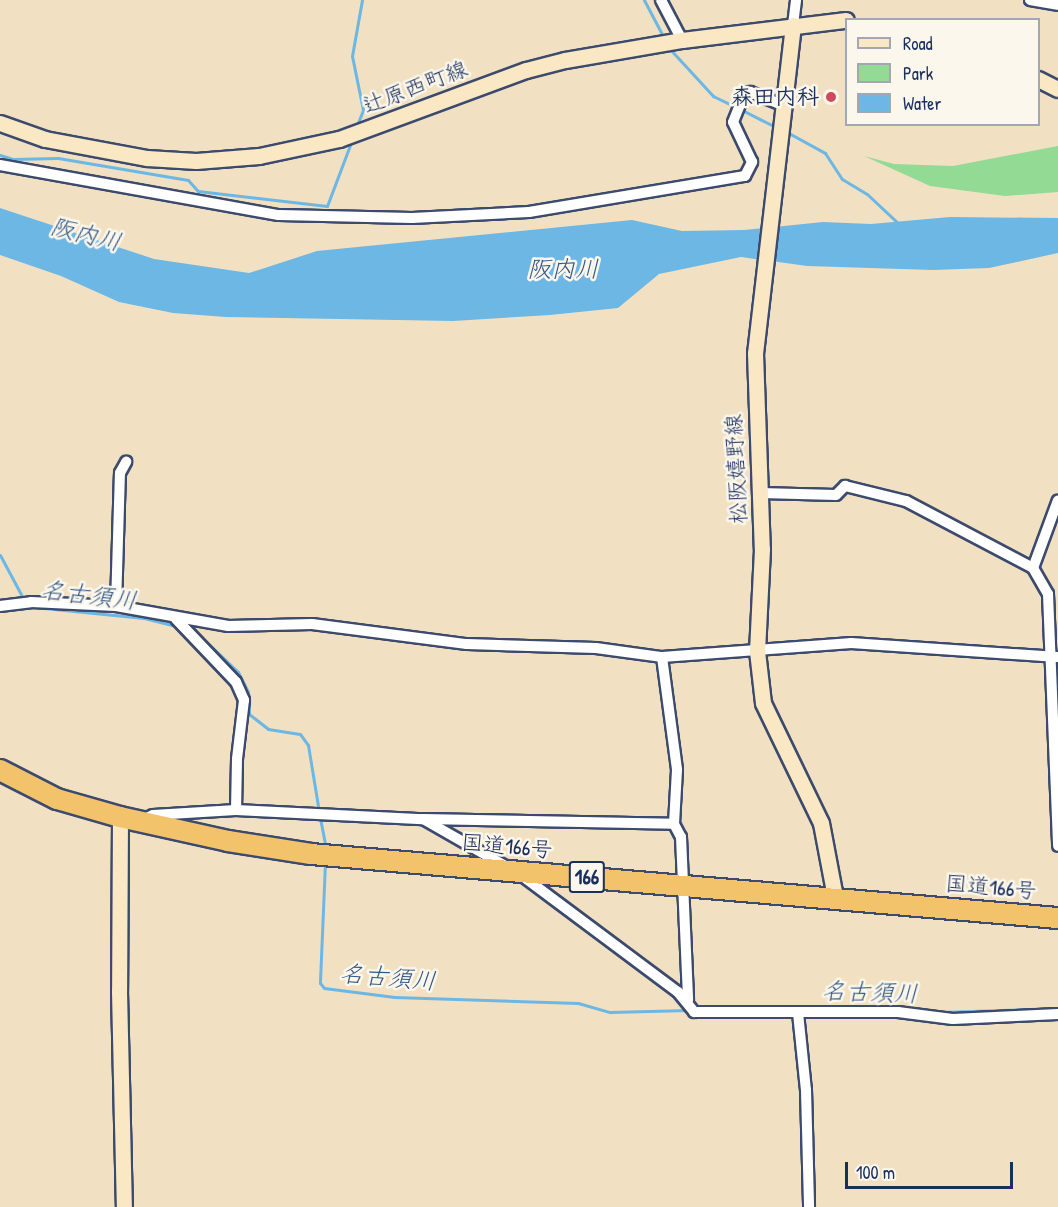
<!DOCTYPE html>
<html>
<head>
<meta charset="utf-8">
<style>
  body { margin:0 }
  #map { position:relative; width:1058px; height:1207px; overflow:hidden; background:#f1e1c2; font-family:"Patrick Hand","Klee One",sans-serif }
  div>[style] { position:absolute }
  .green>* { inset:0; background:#93da94 }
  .water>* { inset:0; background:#6db7e5 }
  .stream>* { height:3px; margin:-1.5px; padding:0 1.5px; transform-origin:1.5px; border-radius:1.5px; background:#6db7e5 }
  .roads { filter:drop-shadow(2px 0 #3b4a6d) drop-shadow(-2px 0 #3b4a6d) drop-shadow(0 2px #3b4a6d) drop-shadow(0 -2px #3b4a6d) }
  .street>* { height:10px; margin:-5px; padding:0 5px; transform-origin:5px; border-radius:5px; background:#fff }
  .secondary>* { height:15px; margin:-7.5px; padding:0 7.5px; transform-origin:7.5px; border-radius:7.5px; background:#fae7c3 }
  .highway>* { height:20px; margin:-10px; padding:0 10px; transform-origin:10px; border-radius:10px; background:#f2c36a }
  .dots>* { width:16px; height:16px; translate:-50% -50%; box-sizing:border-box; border:3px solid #fbf7ec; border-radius:50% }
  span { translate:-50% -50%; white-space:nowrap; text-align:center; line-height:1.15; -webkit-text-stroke:5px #fbf7ec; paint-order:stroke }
  .shield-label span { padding:2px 4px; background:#fbf7ec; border:2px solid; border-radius:4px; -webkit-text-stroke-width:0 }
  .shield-label { font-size:21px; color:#1b2f5e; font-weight:700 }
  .street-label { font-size:22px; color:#1b2f5e }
  .poi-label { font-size:22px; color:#1b2f5e; font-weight:700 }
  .right { translate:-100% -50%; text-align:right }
  .water-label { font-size:24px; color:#345886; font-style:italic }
  .legend { position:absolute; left:845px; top:18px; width:195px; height:108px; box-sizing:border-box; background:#fbf7ec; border:2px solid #a1a7b3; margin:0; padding:8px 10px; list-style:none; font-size:18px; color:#1b2f5e }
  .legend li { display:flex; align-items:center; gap:12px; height:30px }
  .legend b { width:30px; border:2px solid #a1a7b3 }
  .scale { position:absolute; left:845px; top:1162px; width:168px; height:27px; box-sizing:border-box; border:3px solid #1b2f5e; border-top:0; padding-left:8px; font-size:18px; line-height:21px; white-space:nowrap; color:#1b2f5e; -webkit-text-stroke:4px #fbf7ec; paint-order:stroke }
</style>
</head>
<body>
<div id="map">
  <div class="green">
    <div style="clip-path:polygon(1058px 146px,1058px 192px,1005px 196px,930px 186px,864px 156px,894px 164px,953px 166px)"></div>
  </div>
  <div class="water">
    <div style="clip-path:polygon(0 208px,154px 259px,249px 273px,317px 251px,632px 220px,682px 231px,744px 230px,823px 222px,871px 224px,950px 217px,1058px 218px,1058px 253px,989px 268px,933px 270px,807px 266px,741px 257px,659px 274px,618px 308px,550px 315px,453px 321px,226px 317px,173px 313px,119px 302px,61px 276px,0 255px)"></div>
  </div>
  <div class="stream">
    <div style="left:644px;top:0;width:43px;rotate:62.2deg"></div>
    <div style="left:668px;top:47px;width:67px;rotate:47.4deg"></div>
    <div style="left:713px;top:96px;width:25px;rotate:26deg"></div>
    <div style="left:742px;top:110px;width:38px;rotate:27deg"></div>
    <div style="left:357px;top:125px;width:16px;rotate:-68deg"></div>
    <div style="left:363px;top:110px;width:55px;rotate:-101.5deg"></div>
    <div style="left:352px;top:56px;width:57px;rotate:-79.9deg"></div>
    <div style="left:785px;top:131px;width:46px;rotate:28.8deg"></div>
    <div style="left:825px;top:153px;width:31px;rotate:57deg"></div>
    <div style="left:842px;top:179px;width:29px;rotate:31deg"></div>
    <div style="left:867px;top:194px;width:44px;rotate:43.2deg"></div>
    <div style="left:0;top:155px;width:14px;rotate:17deg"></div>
    <div style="left:13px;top:159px;width:45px;rotate:-1.3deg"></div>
    <div style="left:58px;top:158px;width:132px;rotate:9.6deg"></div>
    <div style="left:188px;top:180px;width:15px;rotate:48deg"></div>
    <div style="left:198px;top:191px;width:130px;rotate:6.6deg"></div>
    <div style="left:327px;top:206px;width:71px;rotate:-69.3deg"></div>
    <div style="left:0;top:555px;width:51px;rotate:61.9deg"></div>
    <div style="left:44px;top:608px;width:100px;rotate:5.7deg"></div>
    <div style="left:144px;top:618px;width:36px;rotate:14deg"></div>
    <div style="left:194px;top:630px;width:61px;rotate:43.7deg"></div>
    <div style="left:238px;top:672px;width:22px;rotate:63deg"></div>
    <div style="left:248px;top:692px;width:22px;rotate:87deg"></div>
    <div style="left:249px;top:714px;width:24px;rotate:38deg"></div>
    <div style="left:268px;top:729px;width:32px;rotate:9deg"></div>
    <div style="left:300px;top:734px;width:14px;rotate:54deg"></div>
    <div style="left:308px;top:745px;width:68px;rotate:80.7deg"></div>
    <div style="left:320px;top:818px;width:33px;rotate:79deg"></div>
    <div style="left:325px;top:862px;width:121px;rotate:92.4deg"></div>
    <div style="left:320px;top:983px;width:6px;rotate:51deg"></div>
    <div style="left:324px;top:988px;width:71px;rotate:7.3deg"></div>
    <div style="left:394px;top:997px;width:184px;rotate:1.9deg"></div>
    <div style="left:578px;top:1003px;width:33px;rotate:16deg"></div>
    <div style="left:610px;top:1012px;width:79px;rotate:-1.5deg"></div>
    <div style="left:695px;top:1008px;width:65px;rotate:-0.9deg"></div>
    <div style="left:940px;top:1012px;width:118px;rotate:-1.9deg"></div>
  </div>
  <div class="roads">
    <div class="street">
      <div style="left:661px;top:0;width:45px;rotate:62.3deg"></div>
      <div style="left:1030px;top:0;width:28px;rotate:10deg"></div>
      <div style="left:793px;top:25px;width:25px;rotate:-83deg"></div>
      <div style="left:0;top:165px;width:283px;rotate:10.2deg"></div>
      <div style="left:279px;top:215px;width:133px;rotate:1.3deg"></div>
      <div style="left:412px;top:218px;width:117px;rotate:-2.9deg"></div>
      <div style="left:529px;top:212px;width:219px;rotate:-9.5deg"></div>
      <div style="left:745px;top:176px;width:16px;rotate:-63deg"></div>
      <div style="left:752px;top:162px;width:44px;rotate:-115.4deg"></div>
      <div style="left:733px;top:122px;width:27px;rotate:-68deg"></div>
      <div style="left:743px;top:97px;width:9px;rotate:-36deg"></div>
      <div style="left:750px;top:92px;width:35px;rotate:22deg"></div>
      <div style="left:761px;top:493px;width:75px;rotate:1.5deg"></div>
      <div style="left:836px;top:495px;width:13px;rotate:-45deg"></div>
      <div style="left:845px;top:486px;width:63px;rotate:13.8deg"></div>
      <div style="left:906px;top:501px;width:144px;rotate:27.8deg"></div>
      <div style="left:1033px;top:568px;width:30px;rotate:60deg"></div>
      <div style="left:1048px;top:594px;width:252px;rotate:87.7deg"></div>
      <div style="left:1033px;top:568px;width:72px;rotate:-69.8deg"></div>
      <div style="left:0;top:606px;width:31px;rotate:-7deg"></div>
      <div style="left:31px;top:602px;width:85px;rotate:2.7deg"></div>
      <div style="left:116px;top:606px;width:114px;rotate:10.1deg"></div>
      <div style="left:228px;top:626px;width:84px;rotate:-1.4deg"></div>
      <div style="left:312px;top:624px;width:156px;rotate:7.4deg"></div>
      <div style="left:467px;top:644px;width:129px;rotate:1.8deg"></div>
      <div style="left:596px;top:648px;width:67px;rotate:7.8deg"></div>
      <div style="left:662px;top:657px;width:190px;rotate:-4.2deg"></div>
      <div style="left:851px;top:643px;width:207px;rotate:3.9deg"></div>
      <div style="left:116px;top:606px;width:133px;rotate:-88.3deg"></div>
      <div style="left:120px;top:473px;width:13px;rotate:-61deg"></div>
      <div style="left:176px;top:619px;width:87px;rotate:46.4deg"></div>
      <div style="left:236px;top:682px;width:20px;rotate:66deg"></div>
      <div style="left:244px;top:700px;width:59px;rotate:96.8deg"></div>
      <div style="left:237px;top:759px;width:51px;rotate:91.1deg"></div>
      <div style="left:662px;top:657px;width:114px;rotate:82.4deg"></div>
      <div style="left:677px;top:770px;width:54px;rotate:93.2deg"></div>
      <div style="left:674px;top:824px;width:15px;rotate:62deg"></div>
      <div style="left:681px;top:837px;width:163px;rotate:87.5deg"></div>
      <div style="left:423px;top:819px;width:97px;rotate:29.7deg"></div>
      <div style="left:142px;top:820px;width:12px;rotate:-24deg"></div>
      <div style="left:153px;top:815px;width:83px;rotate:-3.4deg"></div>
      <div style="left:236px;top:810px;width:187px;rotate:2.8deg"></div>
      <div style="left:423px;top:819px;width:251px;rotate:1.1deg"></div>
      <div style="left:521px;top:875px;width:196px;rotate:36.7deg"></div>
      <div style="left:678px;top:992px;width:26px;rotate:51deg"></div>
      <div style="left:694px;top:1012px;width:204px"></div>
      <div style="left:898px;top:1012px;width:55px;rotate:7.3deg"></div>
      <div style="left:953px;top:1019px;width:105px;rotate:-2.7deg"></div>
      <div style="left:798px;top:1013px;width:77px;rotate:84.1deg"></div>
      <div style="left:806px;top:1090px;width:117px;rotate:88.5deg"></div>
    </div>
    <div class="secondary">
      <div style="left:793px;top:25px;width:330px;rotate:96.6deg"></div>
      <div style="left:755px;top:353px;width:196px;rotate:88deg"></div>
      <div style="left:762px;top:549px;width:102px;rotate:92.8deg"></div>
      <div style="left:757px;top:651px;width:52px;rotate:83.4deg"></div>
      <div style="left:763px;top:703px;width:133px;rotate:64.2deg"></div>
      <div style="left:821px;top:823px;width:75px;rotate:79.3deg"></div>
      <div style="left:1038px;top:79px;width:22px;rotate:27deg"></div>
      <div style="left:0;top:123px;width:48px;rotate:19.6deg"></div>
      <div style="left:45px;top:139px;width:104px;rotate:10.6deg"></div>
      <div style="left:147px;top:158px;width:49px;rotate:3.5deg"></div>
      <div style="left:196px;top:161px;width:63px;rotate:-4.5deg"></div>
      <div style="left:259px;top:156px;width:82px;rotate:-12deg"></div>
      <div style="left:339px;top:139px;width:199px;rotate:-20.3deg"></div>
      <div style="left:526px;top:70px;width:40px;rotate:-14.4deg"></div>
      <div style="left:565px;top:60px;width:119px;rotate:-9.7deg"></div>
      <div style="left:682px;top:40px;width:165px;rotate:-7deg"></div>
      <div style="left:120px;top:817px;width:174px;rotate:90.3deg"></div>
      <div style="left:119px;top:991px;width:216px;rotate:88.7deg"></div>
    </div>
    <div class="highway">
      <div style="left:0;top:770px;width:64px;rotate:27deg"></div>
      <div style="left:57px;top:799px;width:66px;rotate:15.9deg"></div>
      <div style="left:120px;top:817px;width:111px;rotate:12.5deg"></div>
      <div style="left:228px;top:841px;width:84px;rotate:8.9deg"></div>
      <div style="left:311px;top:854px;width:750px;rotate:4.9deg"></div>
    </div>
  </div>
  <div class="dots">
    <div style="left:831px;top:97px;background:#d1495b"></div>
  </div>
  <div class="shield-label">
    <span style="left:587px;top:877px">166</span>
  </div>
  <div class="street-label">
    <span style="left:415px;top:87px;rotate:-21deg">辻原西町線</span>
    <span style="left:736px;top:469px;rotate:-93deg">松阪嬉野線</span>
    <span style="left:507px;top:846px;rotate:5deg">国道166号</span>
    <span style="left:991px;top:887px;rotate:5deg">国道166号</span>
  </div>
  <div class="poi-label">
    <span class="right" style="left:819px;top:97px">森田内科</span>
  </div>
  <div class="water-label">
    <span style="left:86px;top:234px;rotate:14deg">阪内川</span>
    <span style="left:563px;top:269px">阪内川</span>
    <span style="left:89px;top:595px;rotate:7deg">名古須川</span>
    <span style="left:388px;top:977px;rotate:5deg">名古須川</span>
    <span style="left:870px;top:992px;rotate:2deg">名古須川</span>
  </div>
  <ul class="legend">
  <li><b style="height:8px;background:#fae7c3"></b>Road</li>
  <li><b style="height:16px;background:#93da94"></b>Park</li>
  <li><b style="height:16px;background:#6db7e5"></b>Water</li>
  </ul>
  <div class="scale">100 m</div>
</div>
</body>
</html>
